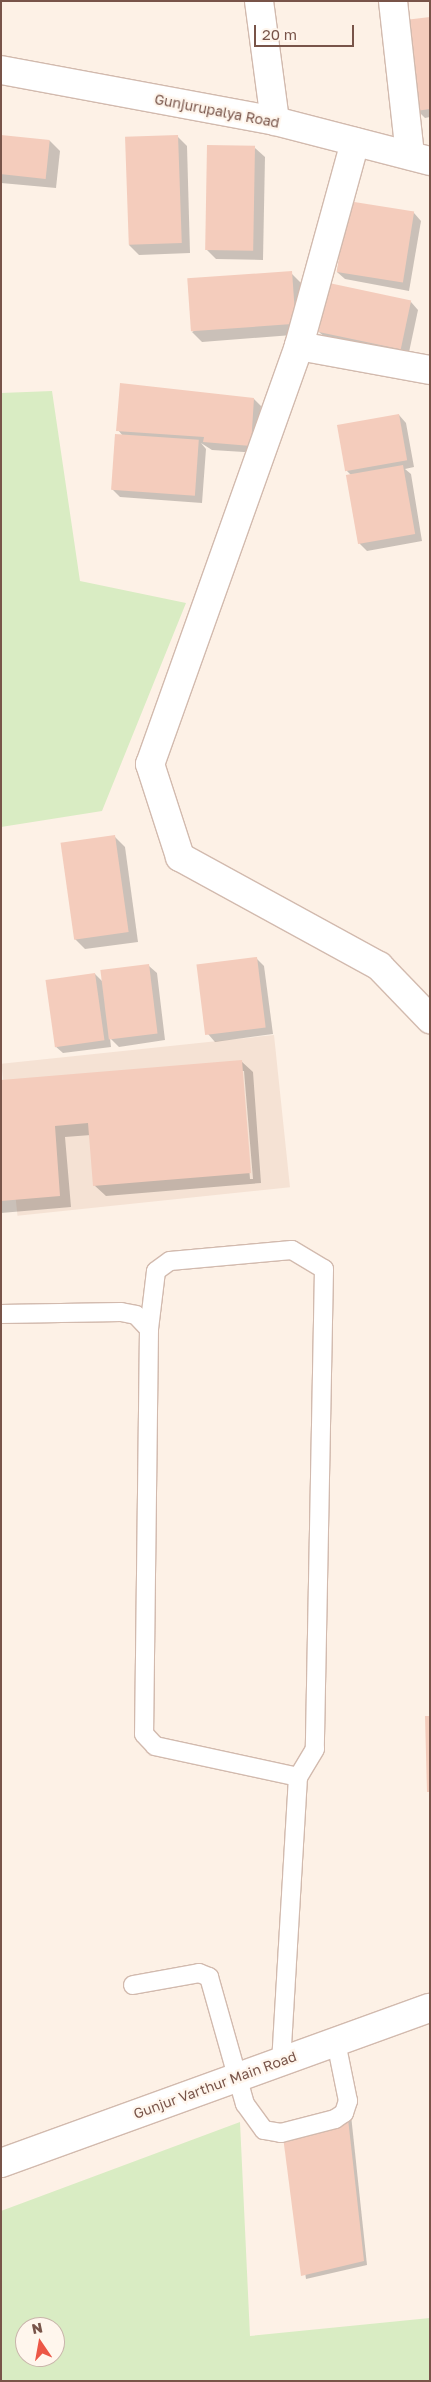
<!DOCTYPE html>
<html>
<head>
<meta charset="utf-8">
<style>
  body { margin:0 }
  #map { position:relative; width:431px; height:2382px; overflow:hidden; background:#fdf1e6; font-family:"Golos Text",sans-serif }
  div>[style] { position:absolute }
  .residential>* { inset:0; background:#f5e2d4; transform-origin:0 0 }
  .green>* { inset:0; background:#d9ecc3 }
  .shadow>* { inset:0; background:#0003 }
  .building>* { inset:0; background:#f4ccbc; transform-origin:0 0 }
  .roads { filter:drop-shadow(1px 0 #d2baae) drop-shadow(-1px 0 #d2baae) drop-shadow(0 1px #d2baae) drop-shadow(0 -1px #d2baae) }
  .service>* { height:18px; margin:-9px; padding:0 9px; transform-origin:9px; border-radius:9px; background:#fff }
  .minor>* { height:28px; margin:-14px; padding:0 14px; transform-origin:14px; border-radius:14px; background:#fff }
  .tertiary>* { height:28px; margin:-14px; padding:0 14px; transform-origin:14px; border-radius:14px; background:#fff }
  .secondary>* { height:28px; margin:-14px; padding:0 14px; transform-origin:14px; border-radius:14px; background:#fff }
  span { translate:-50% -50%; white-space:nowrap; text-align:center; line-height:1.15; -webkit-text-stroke:4.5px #fff6ed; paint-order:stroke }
  .street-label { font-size:14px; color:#785449 }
  .frame { position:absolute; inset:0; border:2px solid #785449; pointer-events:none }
  .north { position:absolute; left:15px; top:2317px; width:50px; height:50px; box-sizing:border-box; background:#fff6ed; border:1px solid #c9b5ab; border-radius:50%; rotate:348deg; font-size:14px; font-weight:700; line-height:20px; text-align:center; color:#785449 }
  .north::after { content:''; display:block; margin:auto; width:18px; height:22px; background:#ec5746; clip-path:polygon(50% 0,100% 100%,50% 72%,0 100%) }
  .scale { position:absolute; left:254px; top:25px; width:100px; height:22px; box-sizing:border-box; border:2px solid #785449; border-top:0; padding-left:6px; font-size:15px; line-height:18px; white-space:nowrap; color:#785449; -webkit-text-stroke:4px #fff6ed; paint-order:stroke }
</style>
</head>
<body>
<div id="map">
  <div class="residential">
    <div style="left:274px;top:1035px;width:153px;height:274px;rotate:84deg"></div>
  </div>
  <div class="green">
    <div style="clip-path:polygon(52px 391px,80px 581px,186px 603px,102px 811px,1px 827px,1px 393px)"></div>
    <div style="clip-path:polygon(evenodd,240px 2122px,250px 2336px,430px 2318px,430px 2381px,1px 2381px,1px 2211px,240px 2122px,25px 2327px,55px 2327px,55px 2357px,25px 2357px,25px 2327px)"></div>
  </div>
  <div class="shadow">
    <div style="clip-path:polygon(430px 18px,430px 117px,425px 118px,417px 110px)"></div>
    <div style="clip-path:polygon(177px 136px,187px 146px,190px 253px,139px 255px,129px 245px)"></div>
    <div style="clip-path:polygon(1px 137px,50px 141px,60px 151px,56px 188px,1px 183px)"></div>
    <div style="clip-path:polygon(255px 148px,265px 157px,263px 260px,216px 259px,206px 249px)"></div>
    <div style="clip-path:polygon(349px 202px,414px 213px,421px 221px,409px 291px,345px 279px,337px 272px)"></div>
    <div style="clip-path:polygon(291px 273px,301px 283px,305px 334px,202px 342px,192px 332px)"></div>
    <div style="clip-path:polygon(411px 302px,418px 310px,408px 357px,327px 339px,319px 332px)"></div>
    <div style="clip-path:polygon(254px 399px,261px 406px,258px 453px,212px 450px,201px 443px,206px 449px,202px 503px,120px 497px,112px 489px,123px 436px,118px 430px)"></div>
    <div style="clip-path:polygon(399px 415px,406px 423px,414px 467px,405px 469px,411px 474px,422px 541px,367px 551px,359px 543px,352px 476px,346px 470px)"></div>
    <div style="clip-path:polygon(115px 837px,125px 847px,138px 942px,85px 949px,75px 939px)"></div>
    <div style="clip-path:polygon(256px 958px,264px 966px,273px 1034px,215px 1042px,208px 1034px)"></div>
    <div style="clip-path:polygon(149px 966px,157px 973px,165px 1040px,119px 1047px,110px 1038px,111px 1047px,63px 1053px,55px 1046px,95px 974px,104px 983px)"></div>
    <div style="clip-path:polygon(evenodd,241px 1061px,253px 1072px,261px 1183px,106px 1196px,94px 1185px,91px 1135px,65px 1137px,71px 1207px,1px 1213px,1px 1081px,241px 1061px,241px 1071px,244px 1071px,253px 1179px,250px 1179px,241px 1071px)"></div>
    <div style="clip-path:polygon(351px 2115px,367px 2265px,306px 2279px,284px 2130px)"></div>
  </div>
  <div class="building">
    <div style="clip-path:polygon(430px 17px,430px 109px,416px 111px,405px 20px)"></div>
    <div style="left:1px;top:135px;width:49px;height:39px;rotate:6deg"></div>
    <div style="left:178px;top:135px;width:108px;height:53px;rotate:88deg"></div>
    <div style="left:207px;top:145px;width:48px;height:105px;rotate:1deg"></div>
    <div style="left:348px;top:201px;width:67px;height:72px;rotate:9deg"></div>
    <div style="left:292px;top:271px;width:53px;height:105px;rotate:86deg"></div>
    <div style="left:329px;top:283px;width:84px;height:50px;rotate:12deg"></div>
    <div style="clip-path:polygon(120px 383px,254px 398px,251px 446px,203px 442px,204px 437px,116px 431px)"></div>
    <div style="left:399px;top:414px;width:47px;height:63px;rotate:80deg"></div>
    <div style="left:115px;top:434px;width:84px;height:56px;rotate:4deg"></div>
    <div style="left:403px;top:465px;width:70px;height:58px;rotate:80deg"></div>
    <div style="left:115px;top:835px;width:98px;height:55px;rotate:82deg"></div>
    <div style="left:257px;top:957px;width:71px;height:61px;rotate:83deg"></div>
    <div style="left:149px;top:964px;width:70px;height:49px;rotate:83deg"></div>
    <div style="left:95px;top:973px;width:68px;height:50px;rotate:82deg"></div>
    <div style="clip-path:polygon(242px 1060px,251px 1173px,93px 1186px,88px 1123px,55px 1126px,60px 1196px,1px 1201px,1px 1080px)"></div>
    <div style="clip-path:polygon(425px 1716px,430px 1716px,430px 1792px,427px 1792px)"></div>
    <div style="clip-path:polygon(347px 2110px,364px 2261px,301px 2276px,282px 2129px)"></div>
  </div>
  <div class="roads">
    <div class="service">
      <div style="left:1px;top:1314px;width:120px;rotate:-1deg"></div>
      <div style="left:121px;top:1312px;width:15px;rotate:11deg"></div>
      <div style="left:136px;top:1315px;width:19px;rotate:47deg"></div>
      <div style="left:149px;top:1329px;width:405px;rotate:90.7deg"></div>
      <div style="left:144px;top:1734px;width:16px;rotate:47deg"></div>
      <div style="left:155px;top:1746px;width:146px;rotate:12.2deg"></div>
      <div style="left:298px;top:1777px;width:286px;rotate:93.4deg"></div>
      <div style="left:149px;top:1329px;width:58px;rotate:-83.1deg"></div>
      <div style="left:156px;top:1271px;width:17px;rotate:-36deg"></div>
      <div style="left:170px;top:1261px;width:122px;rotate:-5.2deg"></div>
      <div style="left:292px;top:1250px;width:37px;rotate:31deg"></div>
      <div style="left:324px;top:1269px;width:480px;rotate:91.1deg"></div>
      <div style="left:315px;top:1749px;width:33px;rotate:121deg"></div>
      <div style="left:133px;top:1985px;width:67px;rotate:-10.3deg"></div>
      <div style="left:199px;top:1973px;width:11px;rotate:22deg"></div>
      <div style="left:209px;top:1977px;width:132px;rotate:74.2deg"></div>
      <div style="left:245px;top:2104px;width:32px;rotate:54deg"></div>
      <div style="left:264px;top:2130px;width:17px;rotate:10deg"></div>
      <div style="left:281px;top:2133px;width:56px;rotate:-14.5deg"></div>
      <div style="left:335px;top:2119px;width:11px;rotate:-34deg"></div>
      <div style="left:344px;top:2113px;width:13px;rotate:-72deg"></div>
      <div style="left:348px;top:2101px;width:60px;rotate:-101.5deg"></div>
    </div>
    <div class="minor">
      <div style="left:259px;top:1px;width:121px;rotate:82.4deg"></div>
      <div style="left:393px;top:1px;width:155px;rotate:83.7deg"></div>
      <div style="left:355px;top:142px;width:212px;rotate:105.4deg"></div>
      <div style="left:299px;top:346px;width:444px;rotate:109.6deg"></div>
      <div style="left:150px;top:764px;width:98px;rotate:72.1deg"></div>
      <div style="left:180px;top:857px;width:227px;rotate:28.7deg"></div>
      <div style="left:379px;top:966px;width:74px;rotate:46.1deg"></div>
      <div style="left:299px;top:346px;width:133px;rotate:10.4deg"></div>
    </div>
    <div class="tertiary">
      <div style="left:1px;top:70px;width:279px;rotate:10.5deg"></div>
      <div style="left:275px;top:121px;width:160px;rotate:14.5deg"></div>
    </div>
    <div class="secondary">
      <div style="left:1px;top:2163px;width:456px;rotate:-19.9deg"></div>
    </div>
  </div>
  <div class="street-label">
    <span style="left:217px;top:111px;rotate:11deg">Gunjurupalya Road</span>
    <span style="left:215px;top:2085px;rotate:-20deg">Gunjur Varthur Main Road</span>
  </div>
  <div class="frame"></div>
  <div class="north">N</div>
  <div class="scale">20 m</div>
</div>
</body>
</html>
